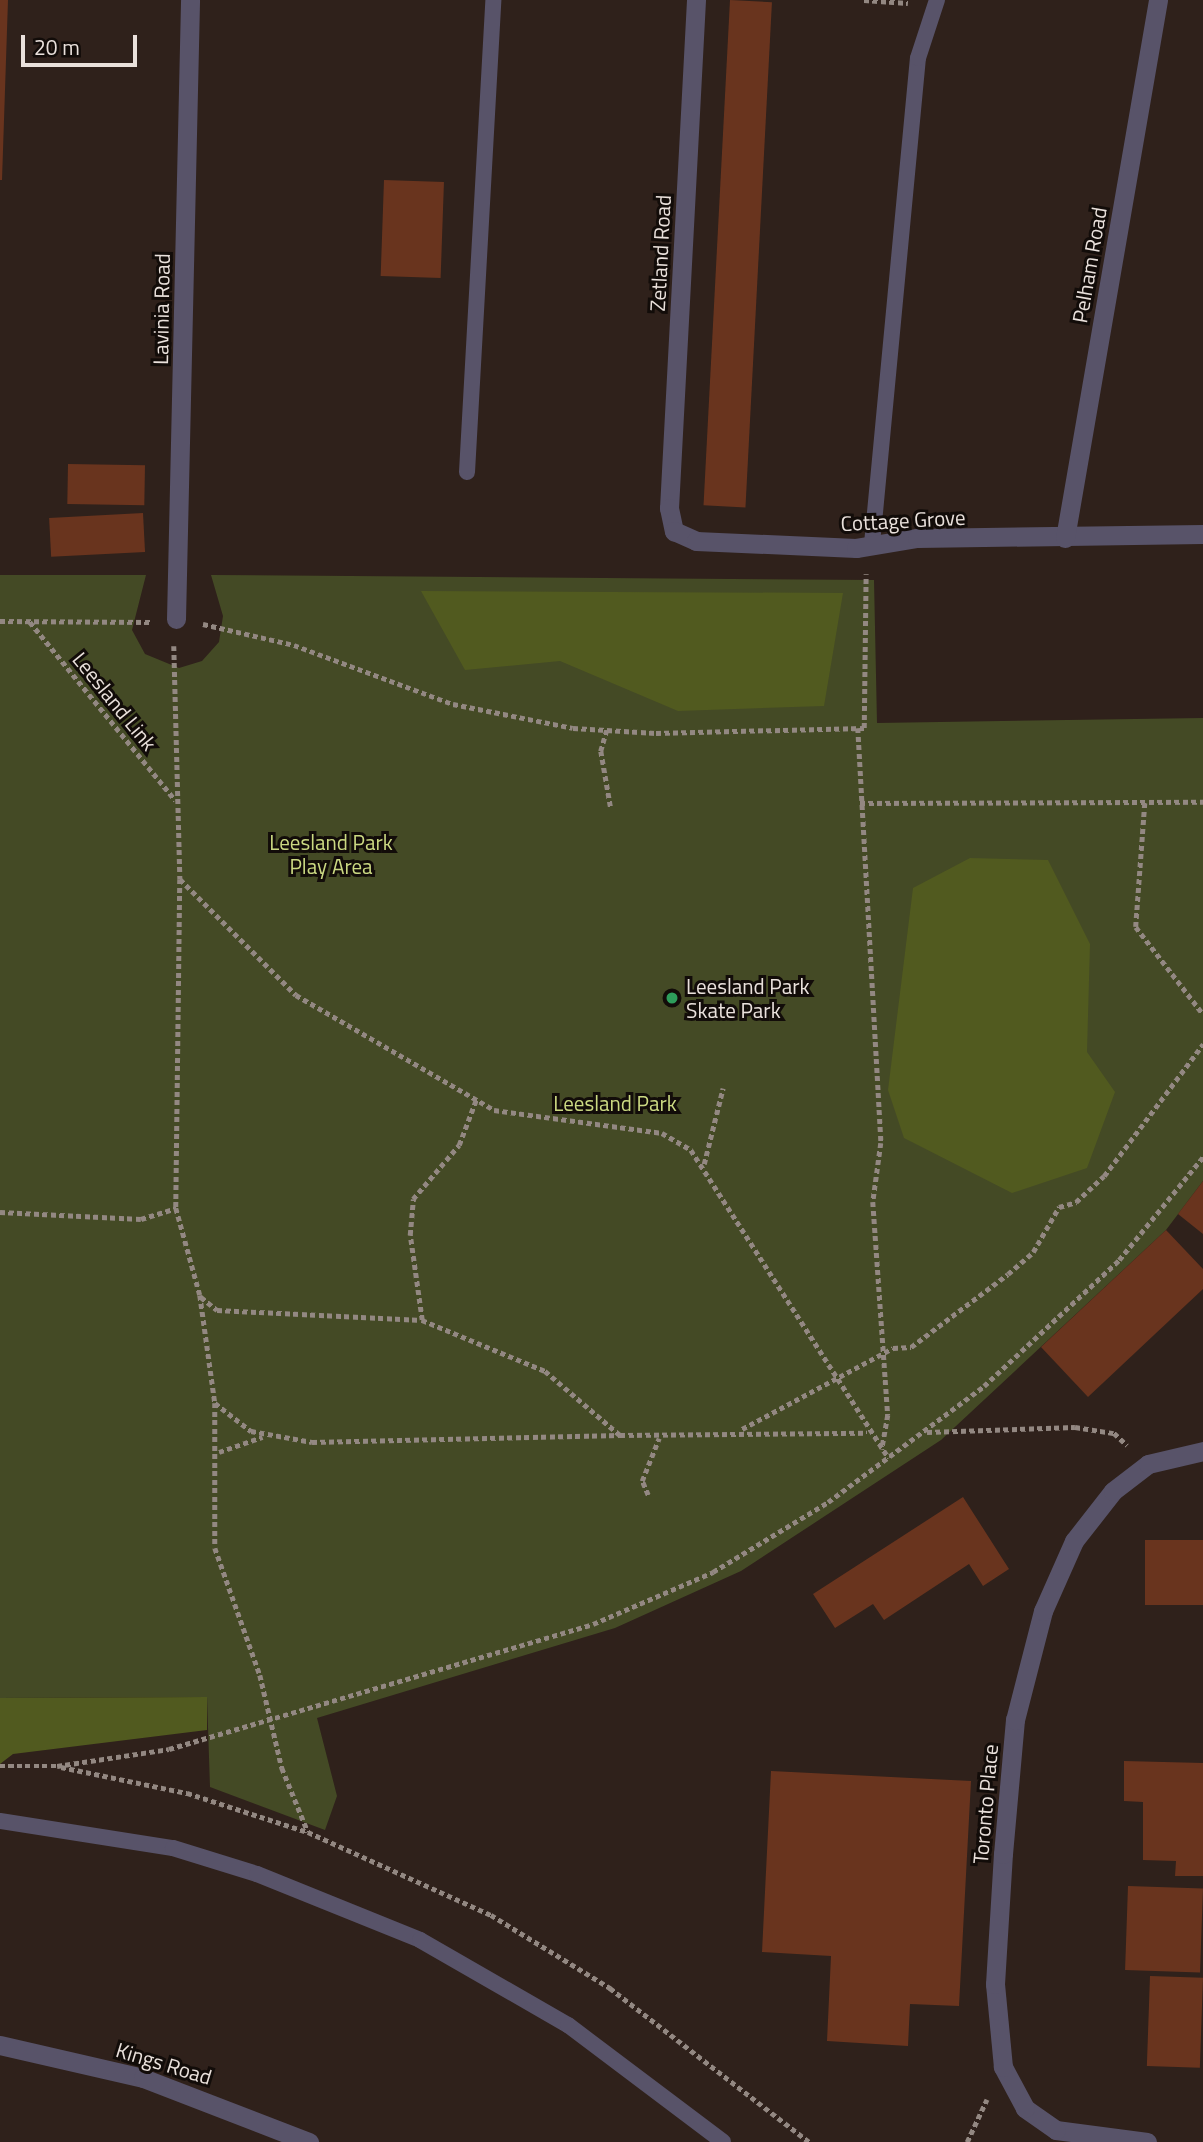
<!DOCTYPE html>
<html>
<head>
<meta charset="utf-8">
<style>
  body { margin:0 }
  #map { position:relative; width:1203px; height:2142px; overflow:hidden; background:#2f211b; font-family:"Titillium Web",sans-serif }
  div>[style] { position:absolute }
  .green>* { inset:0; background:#444a25 }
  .forest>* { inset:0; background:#515a1f }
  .building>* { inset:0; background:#69341e; transform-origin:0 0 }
  .path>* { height:4.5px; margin-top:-2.25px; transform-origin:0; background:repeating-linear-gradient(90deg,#938882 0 5px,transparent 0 8.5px) }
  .service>* { height:16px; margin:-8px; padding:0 8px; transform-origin:8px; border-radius:8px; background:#585369 }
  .minor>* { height:19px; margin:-9.5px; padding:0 9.5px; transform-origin:9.5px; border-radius:9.5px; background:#585369 }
  .dots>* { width:19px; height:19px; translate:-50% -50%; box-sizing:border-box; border:4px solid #120c09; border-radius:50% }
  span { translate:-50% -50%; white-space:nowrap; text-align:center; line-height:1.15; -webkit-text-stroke:6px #120c09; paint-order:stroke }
  .street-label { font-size:21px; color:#eae1dc }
  .park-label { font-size:21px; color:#cbd982 }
  .poi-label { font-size:21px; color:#eae1dc }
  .left { translate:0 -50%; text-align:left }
  .scale { position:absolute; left:21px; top:35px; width:116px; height:32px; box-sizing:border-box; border:4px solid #eae1dc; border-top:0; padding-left:9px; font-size:21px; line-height:24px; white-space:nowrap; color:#eae1dc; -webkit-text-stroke:5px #120c09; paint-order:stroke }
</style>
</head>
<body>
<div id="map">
  <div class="green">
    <div style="clip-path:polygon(0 575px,146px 575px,132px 630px,145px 654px,179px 668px,202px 661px,219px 642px,223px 616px,211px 575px,874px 580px,877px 723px,1203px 718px,1203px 1181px,1166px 1230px,941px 1440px,741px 1571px,615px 1628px,317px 1718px,337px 1796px,325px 1830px,210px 1787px,207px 1697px,0 1698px)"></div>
  </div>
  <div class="forest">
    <div style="clip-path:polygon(421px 591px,843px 593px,824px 706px,678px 711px,560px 661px,465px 670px)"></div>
    <div style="clip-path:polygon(970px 858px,1048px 860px,1090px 944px,1087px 1052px,1115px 1092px,1087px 1168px,1012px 1193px,904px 1138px,888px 1090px,913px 888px)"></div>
    <div style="clip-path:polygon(207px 1697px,207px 1730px,13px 1754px,0 1764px,0 1698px)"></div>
  </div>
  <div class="building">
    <div style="clip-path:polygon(0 0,8px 0,2px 180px,0 180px)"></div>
    <div style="left:730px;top:0;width:42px;height:506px;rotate:3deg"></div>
    <div style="left:384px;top:180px;width:60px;height:96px;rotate:2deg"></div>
    <div style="left:68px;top:464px;width:77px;height:40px;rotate:1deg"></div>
    <div style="left:143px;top:513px;width:39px;height:94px;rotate:87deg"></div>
    <div style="clip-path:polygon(1203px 1181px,1203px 1234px,1178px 1214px)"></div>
    <div style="clip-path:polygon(1166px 1230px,1203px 1269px,1203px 1289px,1088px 1397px,1041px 1347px)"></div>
    <div style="clip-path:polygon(963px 1497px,1009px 1569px,983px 1586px,969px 1564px,884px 1620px,873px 1604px,835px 1628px,813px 1594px)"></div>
    <div style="left:1203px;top:1540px;width:65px;height:58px;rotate:90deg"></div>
    <div style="clip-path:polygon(1124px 1761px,1203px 1763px,1203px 1876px,1175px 1876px,1176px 1861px,1143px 1860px,1143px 1802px,1124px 1801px)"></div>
    <div style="clip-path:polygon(771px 1771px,971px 1781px,959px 2006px,910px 2004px,908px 2046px,827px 2041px,831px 1956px,762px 1952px)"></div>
    <div style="left:1128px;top:1886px;width:75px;height:84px;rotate:2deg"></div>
    <div style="left:1150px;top:1976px;width:53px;height:90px;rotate:2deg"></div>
  </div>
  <div class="path">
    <div style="left:864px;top:0;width:44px;rotate:3.9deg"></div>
    <div style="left:0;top:621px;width:150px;rotate:0.4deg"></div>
    <div style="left:30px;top:622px;width:230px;rotate:50.8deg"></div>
    <div style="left:203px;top:624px;width:93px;rotate:13deg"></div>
    <div style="left:294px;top:645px;width:170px;rotate:20.4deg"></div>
    <div style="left:453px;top:704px;width:122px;rotate:11.3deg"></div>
    <div style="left:573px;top:728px;width:83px;rotate:3.4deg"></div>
    <div style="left:656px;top:733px;width:208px;rotate:-1.4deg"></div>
    <div style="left:864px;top:728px;width:154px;rotate:-89.3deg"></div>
    <div style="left:174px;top:646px;width:233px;rotate:88.5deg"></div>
    <div style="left:180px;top:879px;width:329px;rotate:90.7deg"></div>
    <div style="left:176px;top:1208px;width:90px;rotate:74.6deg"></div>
    <div style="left:200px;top:1295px;width:109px;rotate:82.1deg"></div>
    <div style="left:215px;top:1403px;width:145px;rotate:90deg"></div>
    <div style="left:215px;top:1548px;width:135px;rotate:70.5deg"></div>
    <div style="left:260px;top:1675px;width:96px;rotate:76.7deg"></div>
    <div style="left:282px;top:1768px;width:69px;rotate:67.9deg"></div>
    <div style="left:858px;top:728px;width:416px;rotate:86.8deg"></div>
    <div style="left:881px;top:1143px;width:60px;rotate:97.7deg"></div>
    <div style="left:873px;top:1202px;width:214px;rotate:86deg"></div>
    <div style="left:888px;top:1415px;width:35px;rotate:100deg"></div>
    <div style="left:607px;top:730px;width:22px;rotate:106deg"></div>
    <div style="left:601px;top:751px;width:59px;rotate:80.2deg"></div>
    <div style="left:860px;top:803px;width:343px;rotate:-0.2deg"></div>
    <div style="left:1145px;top:803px;width:124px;rotate:94.2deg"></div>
    <div style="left:1136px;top:927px;width:110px;rotate:52.4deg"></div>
    <div style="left:180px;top:879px;width:164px;rotate:45deg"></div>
    <div style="left:296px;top:995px;width:229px;rotate:30.1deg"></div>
    <div style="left:494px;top:1110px;width:170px;rotate:7.8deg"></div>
    <div style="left:662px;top:1133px;width:34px;rotate:30deg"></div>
    <div style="left:691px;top:1150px;width:366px;rotate:57.3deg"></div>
    <div style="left:704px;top:1164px;width:78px;rotate:-76deg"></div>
    <div style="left:0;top:1212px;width:141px;rotate:2.8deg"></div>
    <div style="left:141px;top:1219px;width:37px;rotate:-17deg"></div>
    <div style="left:201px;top:1297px;width:21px;rotate:39deg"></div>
    <div style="left:217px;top:1310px;width:205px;rotate:2.8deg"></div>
    <div style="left:422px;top:1320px;width:133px;rotate:22.5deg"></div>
    <div style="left:545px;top:1371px;width:99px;rotate:40.5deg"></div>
    <div style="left:620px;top:1435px;width:247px;rotate:-0.5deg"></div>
    <div style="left:422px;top:1320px;width:86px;rotate:-98deg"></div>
    <div style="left:410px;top:1235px;width:36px;rotate:-85deg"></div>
    <div style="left:413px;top:1199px;width:71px;rotate:-49.6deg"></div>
    <div style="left:459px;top:1145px;width:48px;rotate:-69.3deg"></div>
    <div style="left:215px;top:1403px;width:46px;rotate:37.9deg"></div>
    <div style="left:251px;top:1431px;width:62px;rotate:10.2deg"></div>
    <div style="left:312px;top:1442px;width:308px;rotate:-1.3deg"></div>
    <div style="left:742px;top:1429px;width:171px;rotate:-28.2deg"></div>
    <div style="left:893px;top:1348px;width:18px;rotate:-3deg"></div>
    <div style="left:911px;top:1347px;width:121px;rotate:-37deg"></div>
    <div style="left:1008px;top:1274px;width:33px;rotate:-41deg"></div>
    <div style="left:1033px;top:1252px;width:52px;rotate:-60deg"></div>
    <div style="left:1059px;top:1207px;width:18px;rotate:-16deg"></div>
    <div style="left:1076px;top:1202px;width:38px;rotate:-43deg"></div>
    <div style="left:1104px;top:1176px;width:165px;rotate:-53.1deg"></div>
    <div style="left:927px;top:1432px;width:148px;rotate:-1.9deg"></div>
    <div style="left:1075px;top:1427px;width:39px;rotate:9deg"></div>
    <div style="left:1114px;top:1433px;width:18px;rotate:43deg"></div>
    <div style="left:219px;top:1452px;width:46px;rotate:-19.2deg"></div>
    <div style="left:648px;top:1495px;width:15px;rotate:-113deg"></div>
    <div style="left:642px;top:1481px;width:46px;rotate:-68.4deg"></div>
    <div style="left:0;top:1766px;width:57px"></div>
    <div style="left:57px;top:1766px;width:113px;rotate:-8.6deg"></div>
    <div style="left:169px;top:1749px;width:442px;rotate:-16.4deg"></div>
    <div style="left:593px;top:1624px;width:131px;rotate:-23.4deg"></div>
    <div style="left:713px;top:1572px;width:135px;rotate:-31.3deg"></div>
    <div style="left:828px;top:1502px;width:194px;rotate:-36.6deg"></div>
    <div style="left:984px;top:1386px;width:185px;rotate:-43deg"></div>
    <div style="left:1119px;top:1260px;width:133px;rotate:-50.8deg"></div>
    <div style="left:61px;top:1767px;width:129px;rotate:11.7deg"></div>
    <div style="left:187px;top:1793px;width:127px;rotate:17.9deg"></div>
    <div style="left:308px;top:1832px;width:201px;rotate:24.4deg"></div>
    <div style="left:491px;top:1915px;width:140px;rotate:31.5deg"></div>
    <div style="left:610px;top:1988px;width:252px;rotate:37.7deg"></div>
    <div style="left:967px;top:2142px;width:47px;rotate:-65.1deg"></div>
  </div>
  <div class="service">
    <div style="left:467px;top:472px;width:473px;rotate:-86.8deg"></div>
    <div style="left:872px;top:544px;width:488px;rotate:-84.6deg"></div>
    <div style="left:918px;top:58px;width:61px;rotate:-71.9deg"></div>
    <div style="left:0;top:1821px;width:175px;rotate:8.9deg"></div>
    <div style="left:173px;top:1848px;width:88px;rotate:17.2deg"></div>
    <div style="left:257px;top:1874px;width:176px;rotate:22deg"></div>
    <div style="left:420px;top:1940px;width:171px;rotate:29.9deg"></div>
    <div style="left:568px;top:2025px;width:194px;rotate:37deg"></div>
  </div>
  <div class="minor">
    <div style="left:696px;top:0;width:509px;rotate:93.04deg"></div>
    <div style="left:669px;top:508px;width:24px;rotate:78deg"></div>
    <div style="left:674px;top:531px;width:24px;rotate:24deg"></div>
    <div style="left:696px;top:541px;width:160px;rotate:2.5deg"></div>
    <div style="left:856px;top:548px;width:62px;rotate:-9.3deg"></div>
    <div style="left:917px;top:538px;width:286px;rotate:-0.8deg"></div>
    <div style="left:1065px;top:538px;width:546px;rotate:-80.19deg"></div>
    <div style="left:176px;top:619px;width:619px;rotate:-88.7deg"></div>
    <div style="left:0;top:2045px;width:147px;rotate:13deg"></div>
    <div style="left:143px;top:2078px;width:178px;rotate:21.1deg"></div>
    <div style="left:1147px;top:2142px;width:92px;rotate:-172.5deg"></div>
    <div style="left:1056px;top:2130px;width:38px;rotate:-145deg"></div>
    <div style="left:1025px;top:2108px;width:47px;rotate:-118.2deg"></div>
    <div style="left:1003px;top:2067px;width:83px;rotate:-95.5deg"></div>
    <div style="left:995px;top:1984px;width:130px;rotate:-86.5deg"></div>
    <div style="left:1003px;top:1854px;width:135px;rotate:-84.9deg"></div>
    <div style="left:1015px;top:1720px;width:113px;rotate:-75.6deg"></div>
    <div style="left:1043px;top:1611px;width:77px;rotate:-66.1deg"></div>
    <div style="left:1074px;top:1541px;width:63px;rotate:-52deg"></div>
    <div style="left:1113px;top:1491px;width:44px;rotate:-37.6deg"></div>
    <div style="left:1148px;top:1464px;width:57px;rotate:-13.3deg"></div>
  </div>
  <div class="dots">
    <div style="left:672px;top:998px;background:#2e9e5b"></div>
  </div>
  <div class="street-label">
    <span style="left:660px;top:253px;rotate:-87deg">Zetland Road</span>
    <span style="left:1089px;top:265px;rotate:-80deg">Pelham Road</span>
    <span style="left:161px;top:309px;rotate:-89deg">Lavinia Road</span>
    <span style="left:903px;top:520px;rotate:-3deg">Cottage Grove</span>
    <span style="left:115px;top:701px;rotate:51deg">Leesland Link</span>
    <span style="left:985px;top:1804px;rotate:-85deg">Toronto Place</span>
    <span style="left:164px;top:2063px;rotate:17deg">Kings Road</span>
  </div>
  <div class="park-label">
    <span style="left:331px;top:854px">Leesland Park<br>Play Area</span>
    <span style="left:615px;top:1103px">Leesland Park</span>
  </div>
  <div class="poi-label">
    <span class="left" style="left:686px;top:998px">Leesland Park<br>Skate Park</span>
  </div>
  <div class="scale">20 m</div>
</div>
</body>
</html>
